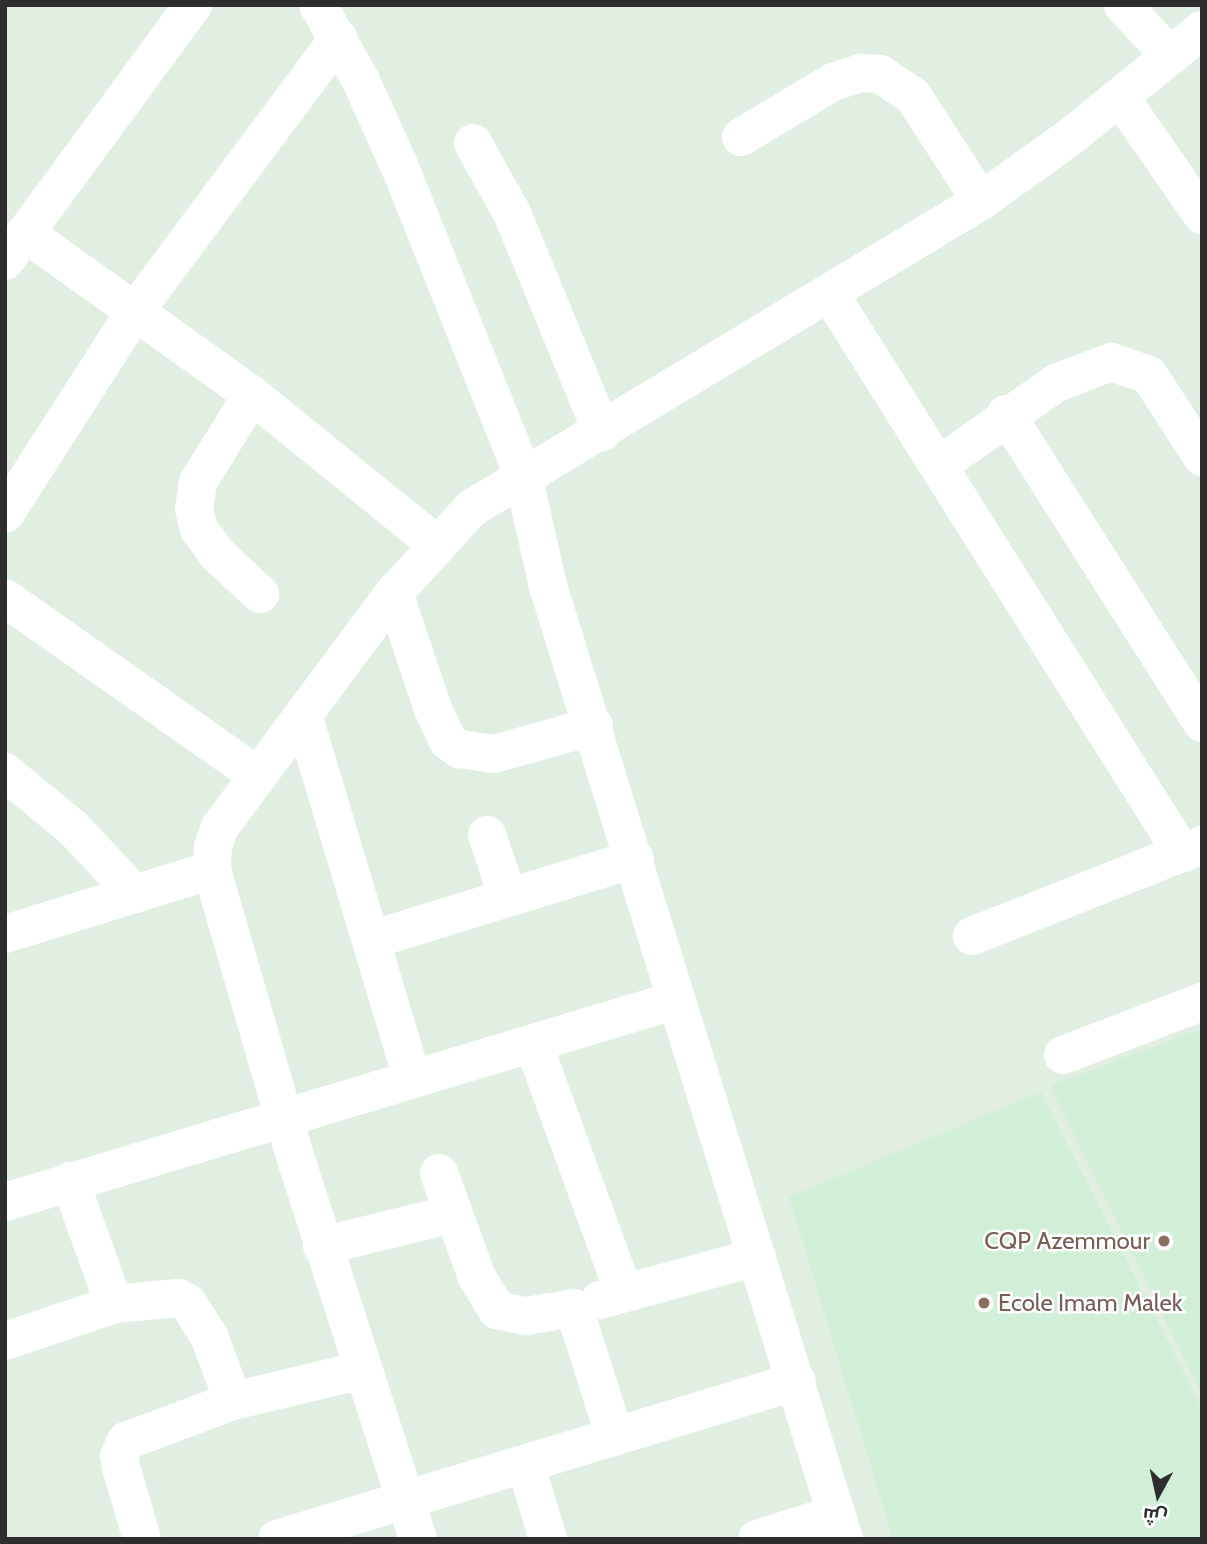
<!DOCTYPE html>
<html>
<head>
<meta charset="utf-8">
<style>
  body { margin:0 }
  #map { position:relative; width:1207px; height:1544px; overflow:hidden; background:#e1eee2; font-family:Cabin,Cairo,sans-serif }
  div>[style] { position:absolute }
  .education>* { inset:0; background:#d1efd7 }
  .minor>* { height:38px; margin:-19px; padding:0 19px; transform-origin:19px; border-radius:19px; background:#fff }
  .dots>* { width:19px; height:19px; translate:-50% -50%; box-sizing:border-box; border:4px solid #fff; border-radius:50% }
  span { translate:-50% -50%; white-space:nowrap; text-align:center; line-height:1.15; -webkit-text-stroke:5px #fff; paint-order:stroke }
  .education-label { font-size:24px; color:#785e54 }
  .right { translate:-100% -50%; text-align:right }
  .left { translate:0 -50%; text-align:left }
  .frame { position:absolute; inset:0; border:7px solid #2e2e2e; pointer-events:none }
  .north { position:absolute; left:1123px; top:1460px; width:70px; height:70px; -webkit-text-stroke:5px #fff; paint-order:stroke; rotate:188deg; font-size:19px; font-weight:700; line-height:28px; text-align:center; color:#2e2e2e }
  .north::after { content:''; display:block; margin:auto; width:24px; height:32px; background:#2e2e2e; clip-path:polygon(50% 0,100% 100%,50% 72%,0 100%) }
</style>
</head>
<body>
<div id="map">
  <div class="education">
    <div style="clip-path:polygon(1202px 1029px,1202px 1395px,1050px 1086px)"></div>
    <div style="clip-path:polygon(1041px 1092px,1202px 1409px,1202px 1538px,893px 1539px,789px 1197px)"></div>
  </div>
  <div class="minor">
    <div style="left:318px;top:5px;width:87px;rotate:60.5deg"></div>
    <div style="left:361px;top:81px;width:92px;rotate:65.7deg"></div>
    <div style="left:399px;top:165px;width:334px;rotate:68.2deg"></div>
    <div style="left:523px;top:475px;width:114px;rotate:77.3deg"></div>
    <div style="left:548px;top:586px;width:998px;rotate:72.75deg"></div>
    <div style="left:1123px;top:5px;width:69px;rotate:47.3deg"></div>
    <div style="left:1120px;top:97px;width:144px;rotate:55.2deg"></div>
    <div style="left:741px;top:137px;width:107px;rotate:-30.9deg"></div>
    <div style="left:833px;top:82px;width:29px;rotate:-18deg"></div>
    <div style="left:861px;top:73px;width:19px;rotate:3deg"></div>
    <div style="left:880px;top:74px;width:40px;rotate:34deg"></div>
    <div style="left:913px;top:96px;width:125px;rotate:57.1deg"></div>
    <div style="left:473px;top:143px;width:80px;rotate:60.9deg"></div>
    <div style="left:512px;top:213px;width:237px;rotate:67.7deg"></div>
    <div style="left:25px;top:233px;width:279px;rotate:35.5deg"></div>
    <div style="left:252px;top:395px;width:237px;rotate:39deg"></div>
    <div style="left:5px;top:261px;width:318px;rotate:-53.7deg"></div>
    <div style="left:830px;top:294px;width:661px;rotate:57.8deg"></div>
    <div style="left:252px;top:395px;width:102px;rotate:121.8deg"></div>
    <div style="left:198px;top:482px;width:27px;rotate:98deg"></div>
    <div style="left:194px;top:509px;width:21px;rotate:76deg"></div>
    <div style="left:199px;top:529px;width:31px;rotate:54deg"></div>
    <div style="left:217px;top:554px;width:59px;rotate:42.9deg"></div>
    <div style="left:1006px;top:414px;width:366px;rotate:57.6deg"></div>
    <div style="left:939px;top:465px;width:143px;rotate:-35deg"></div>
    <div style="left:1056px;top:383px;width:59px;rotate:-20.9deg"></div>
    <div style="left:1111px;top:362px;width:40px;rotate:18.9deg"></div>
    <div style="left:1149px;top:375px;width:98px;rotate:57.1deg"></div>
    <div style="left:5px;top:514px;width:242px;rotate:-57.3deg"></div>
    <div style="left:136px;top:310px;width:339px;rotate:-53.3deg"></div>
    <div style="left:394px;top:593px;width:122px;rotate:71.4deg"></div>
    <div style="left:433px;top:709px;width:35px;rotate:65deg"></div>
    <div style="left:448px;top:741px;width:14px;rotate:36deg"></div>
    <div style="left:459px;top:749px;width:35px;rotate:8deg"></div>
    <div style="left:494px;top:754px;width:104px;rotate:-15.6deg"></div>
    <div style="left:5px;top:598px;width:308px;rotate:35.1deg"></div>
    <div style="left:304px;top:718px;width:376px;rotate:73.3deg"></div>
    <div style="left:5px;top:772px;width:88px;rotate:39.5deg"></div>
    <div style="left:73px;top:828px;width:91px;rotate:46.8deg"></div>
    <div style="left:487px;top:835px;width:65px;rotate:71.3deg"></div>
    <div style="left:5px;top:934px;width:217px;rotate:-17.2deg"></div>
    <div style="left:972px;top:936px;width:247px;rotate:-21.6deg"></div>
    <div style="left:371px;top:940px;width:276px;rotate:-17.1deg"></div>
    <div style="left:533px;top:1043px;width:266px;rotate:70deg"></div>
    <div style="left:1063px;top:1055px;width:149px;rotate:-20.9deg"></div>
    <div style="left:439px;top:1173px;width:111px;rotate:69.9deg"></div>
    <div style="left:477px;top:1277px;width:39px;rotate:59deg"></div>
    <div style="left:497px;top:1310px;width:30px;rotate:12deg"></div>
    <div style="left:526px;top:1316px;width:49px;rotate:-9.5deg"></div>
    <div style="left:574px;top:1308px;width:135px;rotate:72.4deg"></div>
    <div style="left:70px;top:1181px;width:131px;rotate:70.3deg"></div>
    <div style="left:5px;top:1202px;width:701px;rotate:-16.75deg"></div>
    <div style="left:322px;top:1246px;width:134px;rotate:-13.8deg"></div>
    <div style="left:600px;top:1300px;width:163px;rotate:-15.3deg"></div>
    <div style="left:5px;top:1341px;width:115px;rotate:-18.7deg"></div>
    <div style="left:114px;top:1304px;width:64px;rotate:-5.4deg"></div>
    <div style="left:178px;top:1298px;width:11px;rotate:27deg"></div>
    <div style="left:188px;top:1303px;width:39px;rotate:58deg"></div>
    <div style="left:209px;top:1336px;width:69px;rotate:69.7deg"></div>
    <div style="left:526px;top:1466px;width:76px;rotate:73.2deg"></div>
    <div style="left:142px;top:1539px;width:75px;rotate:-106.3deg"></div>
    <div style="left:121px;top:1467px;width:11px;rotate:-100deg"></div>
    <div style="left:119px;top:1456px;width:17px;rotate:-65deg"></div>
    <div style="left:126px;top:1441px;width:114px;rotate:-20.5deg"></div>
    <div style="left:233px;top:1401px;width:133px;rotate:-13.5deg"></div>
    <div style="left:277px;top:1539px;width:543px;rotate:-16.9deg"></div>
    <div style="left:418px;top:1539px;width:395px;rotate:-107.8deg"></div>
    <div style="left:297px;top:1163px;width:305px;rotate:-106.2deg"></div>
    <div style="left:212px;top:870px;width:23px;rotate:-88deg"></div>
    <div style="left:213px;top:847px;width:21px;rotate:-71deg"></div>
    <div style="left:220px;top:827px;width:292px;rotate:-53.4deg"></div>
    <div style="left:394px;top:593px;width:115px;rotate:-47.5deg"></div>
    <div style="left:472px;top:508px;width:594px;rotate:-31.1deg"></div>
    <div style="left:981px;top:201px;width:110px;rotate:-35.7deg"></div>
    <div style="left:1070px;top:137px;width:170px;rotate:-39deg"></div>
    <div style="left:757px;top:1539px;width:83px;rotate:-17.6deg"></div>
  </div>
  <div class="dots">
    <div style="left:1164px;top:1241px;background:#8d6e63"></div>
    <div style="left:984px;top:1303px;background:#8d6e63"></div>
  </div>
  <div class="education-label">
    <span class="right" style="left:1150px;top:1241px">CQP Azemmour</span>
    <span class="left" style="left:998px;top:1303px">Ecole Imam Malek</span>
  </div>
  <div class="frame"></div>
  <div class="north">ش</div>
</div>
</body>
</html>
